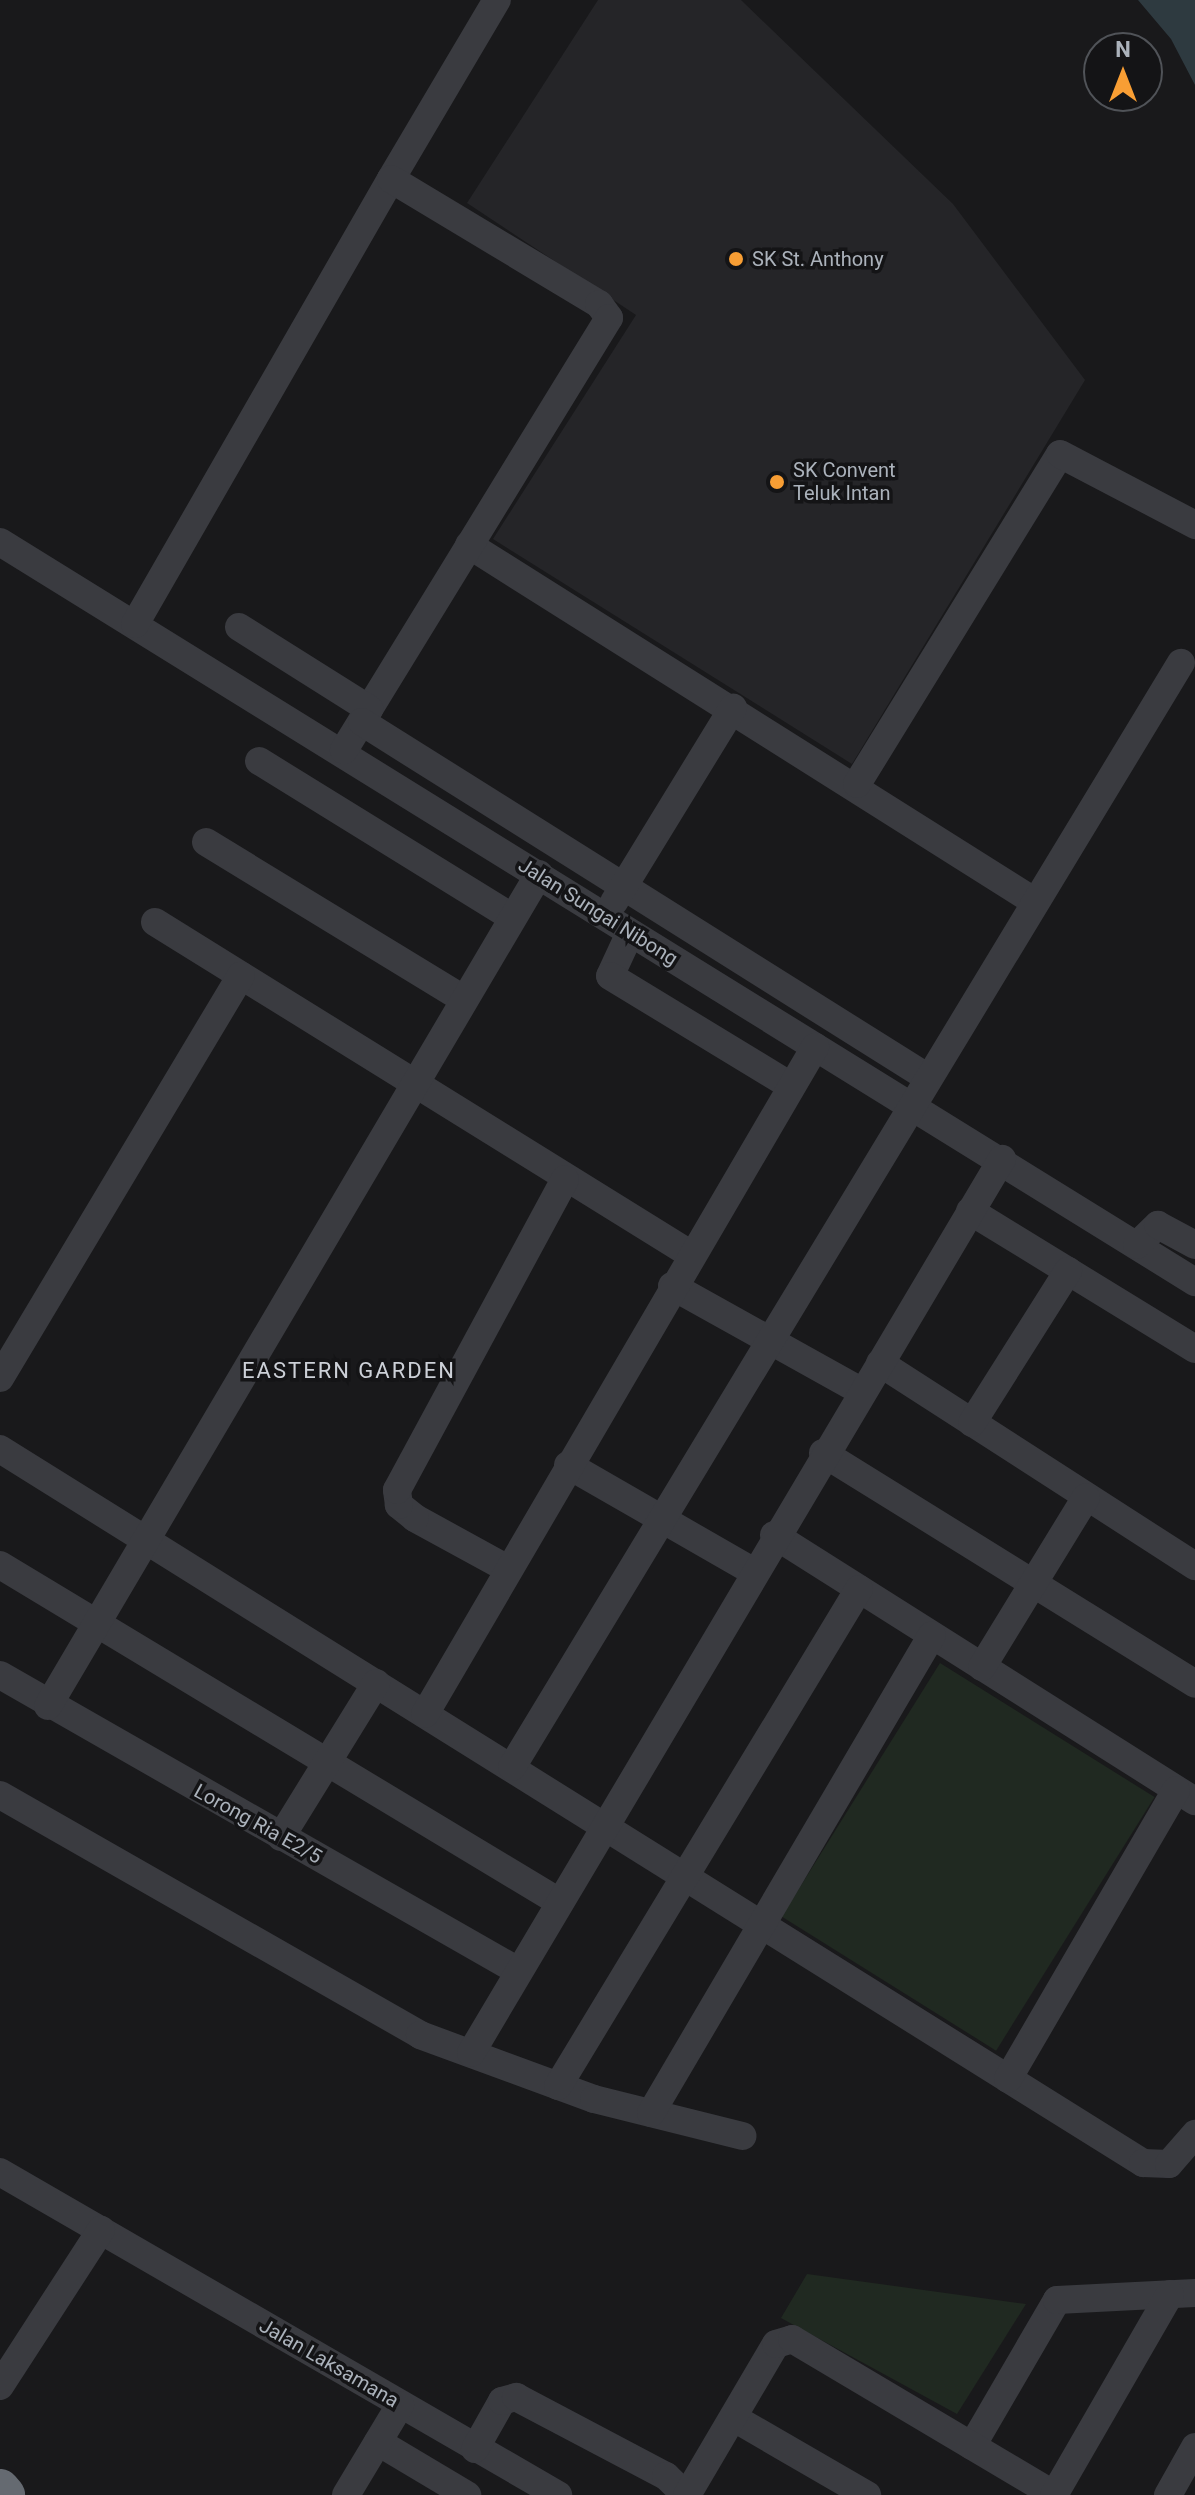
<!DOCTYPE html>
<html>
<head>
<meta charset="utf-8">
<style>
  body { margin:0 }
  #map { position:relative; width:1195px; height:2495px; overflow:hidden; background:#19191b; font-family:Roboto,sans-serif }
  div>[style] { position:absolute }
  .built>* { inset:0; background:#252528 }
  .green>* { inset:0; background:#202921; transform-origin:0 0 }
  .water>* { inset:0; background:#2e3a40 }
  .minor>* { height:28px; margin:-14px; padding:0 14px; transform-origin:14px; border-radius:14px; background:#3a3b40 }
  .highway>* { height:40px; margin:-20px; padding:0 20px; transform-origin:20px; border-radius:20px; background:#656a71 }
  .dots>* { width:22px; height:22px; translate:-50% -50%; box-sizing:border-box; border:4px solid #141416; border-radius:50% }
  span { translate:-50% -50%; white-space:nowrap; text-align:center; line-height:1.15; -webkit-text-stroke:7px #141416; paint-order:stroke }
  .poi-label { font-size:20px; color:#abb2bb }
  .left { translate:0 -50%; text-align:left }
  .street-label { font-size:20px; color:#abb2bb }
  .neighbourhood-label { font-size:22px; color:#ccd0d7; letter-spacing:2px }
  .north { position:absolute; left:1083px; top:32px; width:80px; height:80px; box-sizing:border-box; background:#141416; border:2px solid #505358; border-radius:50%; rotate:0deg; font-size:22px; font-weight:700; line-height:32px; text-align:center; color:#abb2bb }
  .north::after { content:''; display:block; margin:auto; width:28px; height:36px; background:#f89e34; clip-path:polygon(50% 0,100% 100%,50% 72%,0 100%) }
</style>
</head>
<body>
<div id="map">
  <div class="built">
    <div style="clip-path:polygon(598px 0,741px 0,953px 204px,1085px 380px,852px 764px,493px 539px,636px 315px,467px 203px)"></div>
  </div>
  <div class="green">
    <div style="left:940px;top:1663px;width:253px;height:299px;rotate:32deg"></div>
    <div style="clip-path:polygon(807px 2274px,1026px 2304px,957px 2414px,781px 2318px)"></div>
  </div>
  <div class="water">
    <div style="clip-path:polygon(1138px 0,1195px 0,1195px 85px,1171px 39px)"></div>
  </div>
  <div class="minor">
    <div style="left:391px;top:179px;width:208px;rotate:-59.4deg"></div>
    <div style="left:0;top:542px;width:1406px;rotate:31.77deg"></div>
    <div style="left:469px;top:545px;width:666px;rotate:32.23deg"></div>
    <div style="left:135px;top:624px;width:513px;rotate:-60.09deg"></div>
    <div style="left:391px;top:179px;width:243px;rotate:31deg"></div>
    <div style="left:599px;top:304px;width:17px;rotate:54deg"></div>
    <div style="left:609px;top:318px;width:507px;rotate:121.53deg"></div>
    <div style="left:239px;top:627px;width:154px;rotate:32.2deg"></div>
    <div style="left:362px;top:722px;width:665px;rotate:32.16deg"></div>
    <div style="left:259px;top:761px;width:297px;rotate:31.7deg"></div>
    <div style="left:857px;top:784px;width:387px;rotate:-58.4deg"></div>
    <div style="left:1060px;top:454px;width:153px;rotate:27.7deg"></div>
    <div style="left:206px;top:842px;width:301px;rotate:31.4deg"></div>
    <div style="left:614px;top:902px;width:228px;rotate:-58.5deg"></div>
    <div style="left:155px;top:922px;width:630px;rotate:31.82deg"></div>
    <div style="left:630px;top:933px;width:47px;rotate:114.9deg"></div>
    <div style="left:610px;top:976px;width:212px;rotate:31.3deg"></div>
    <div style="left:970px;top:1211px;width:264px;rotate:31.5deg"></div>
    <div style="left:1137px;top:1245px;width:29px;rotate:-44deg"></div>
    <div style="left:1158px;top:1225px;width:42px;rotate:28.4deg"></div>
    <div style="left:672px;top:1286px;width:216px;rotate:29.1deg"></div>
    <div style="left:880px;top:1363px;width:375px;rotate:32.8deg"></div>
    <div style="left:0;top:1378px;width:469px;rotate:-59.1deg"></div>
    <div style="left:972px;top:1423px;width:180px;rotate:-57.7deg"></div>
    <div style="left:0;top:1449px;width:1348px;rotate:31.99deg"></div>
    <div style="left:1143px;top:2163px;width:26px;rotate:2deg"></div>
    <div style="left:1169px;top:2164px;width:40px;rotate:-49deg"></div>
    <div style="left:823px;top:1453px;width:438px;rotate:31.8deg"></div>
    <div style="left:568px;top:1465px;width:212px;rotate:29.9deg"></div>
    <div style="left:774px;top:1535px;width:498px;rotate:32.3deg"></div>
    <div style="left:0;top:1565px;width:653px;rotate:31.08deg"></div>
    <div style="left:508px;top:1569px;width:106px;rotate:-151.3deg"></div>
    <div style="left:415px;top:1518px;width:21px;rotate:-141deg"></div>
    <div style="left:399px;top:1505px;width:15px;rotate:-98deg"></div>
    <div style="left:397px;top:1490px;width:353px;rotate:-61.6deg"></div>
    <div style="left:982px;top:1667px;width:199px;rotate:-58.5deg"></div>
    <div style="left:0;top:1675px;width:597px;rotate:29.74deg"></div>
    <div style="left:48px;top:1706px;width:966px;rotate:-59.45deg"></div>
    <div style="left:425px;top:1714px;width:773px;rotate:-59.68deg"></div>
    <div style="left:512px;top:1767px;width:1291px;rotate:-58.79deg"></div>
    <div style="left:0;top:1795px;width:484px;rotate:29.7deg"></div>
    <div style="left:420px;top:2035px;width:185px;rotate:20.2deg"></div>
    <div style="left:594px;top:2099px;width:153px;rotate:14deg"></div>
    <div style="left:281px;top:1837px;width:181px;rotate:-58.3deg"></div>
    <div style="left:471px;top:2053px;width:1040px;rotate:-59.29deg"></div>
    <div style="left:1008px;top:2079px;width:334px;rotate:-59.8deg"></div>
    <div style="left:558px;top:2086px;width:581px;rotate:-58.8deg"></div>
    <div style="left:651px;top:2113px;width:554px;rotate:-59.55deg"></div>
    <div style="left:0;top:2172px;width:645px;rotate:30.06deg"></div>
    <div style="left:0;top:2386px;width:186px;rotate:-57.1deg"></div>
    <div style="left:734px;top:2418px;width:154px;rotate:30.1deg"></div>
    <div style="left:378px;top:2442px;width:104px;rotate:30.8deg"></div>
    <div style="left:972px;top:2446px;width:169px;rotate:-59.8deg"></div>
    <div style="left:1057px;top:2300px;width:138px;rotate:-2.9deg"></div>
    <div style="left:475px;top:2449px;width:55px;rotate:-60.6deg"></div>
    <div style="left:502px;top:2401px;width:15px;rotate:-16deg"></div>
    <div style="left:516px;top:2397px;width:170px;rotate:27.8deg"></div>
    <div style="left:666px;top:2476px;width:28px;rotate:44deg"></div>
    <div style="left:346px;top:2495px;width:105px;rotate:-59deg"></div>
    <div style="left:687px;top:2495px;width:175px;rotate:-59.5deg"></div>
    <div style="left:776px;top:2344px;width:17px;rotate:-17deg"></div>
    <div style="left:792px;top:2339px;width:306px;rotate:30.7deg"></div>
    <div style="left:1054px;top:2495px;width:232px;rotate:-60deg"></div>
    <div style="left:1168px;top:2495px;width:55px;rotate:-60.6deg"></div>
  </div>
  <div class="highway">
    <div style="left:0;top:2489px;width:8px;rotate:50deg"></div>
  </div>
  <div class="dots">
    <div style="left:736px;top:259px;background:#f89e34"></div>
    <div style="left:777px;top:482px;background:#f89e34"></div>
  </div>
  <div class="poi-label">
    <span class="left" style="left:752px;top:259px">SK St. Anthony</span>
    <span class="left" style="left:793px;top:482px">SK Convent<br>Teluk Intan</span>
  </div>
  <div class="street-label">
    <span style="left:598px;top:912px;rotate:32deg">Jalan Sungai Nibong</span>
    <span style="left:258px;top:1824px;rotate:29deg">Lorong Ria E2/5</span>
    <span style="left:329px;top:2363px;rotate:30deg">Jalan Laksamana</span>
  </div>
  <div class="neighbourhood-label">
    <span style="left:349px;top:1371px">EASTERN GARDEN</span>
  </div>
  <div class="north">N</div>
</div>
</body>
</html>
